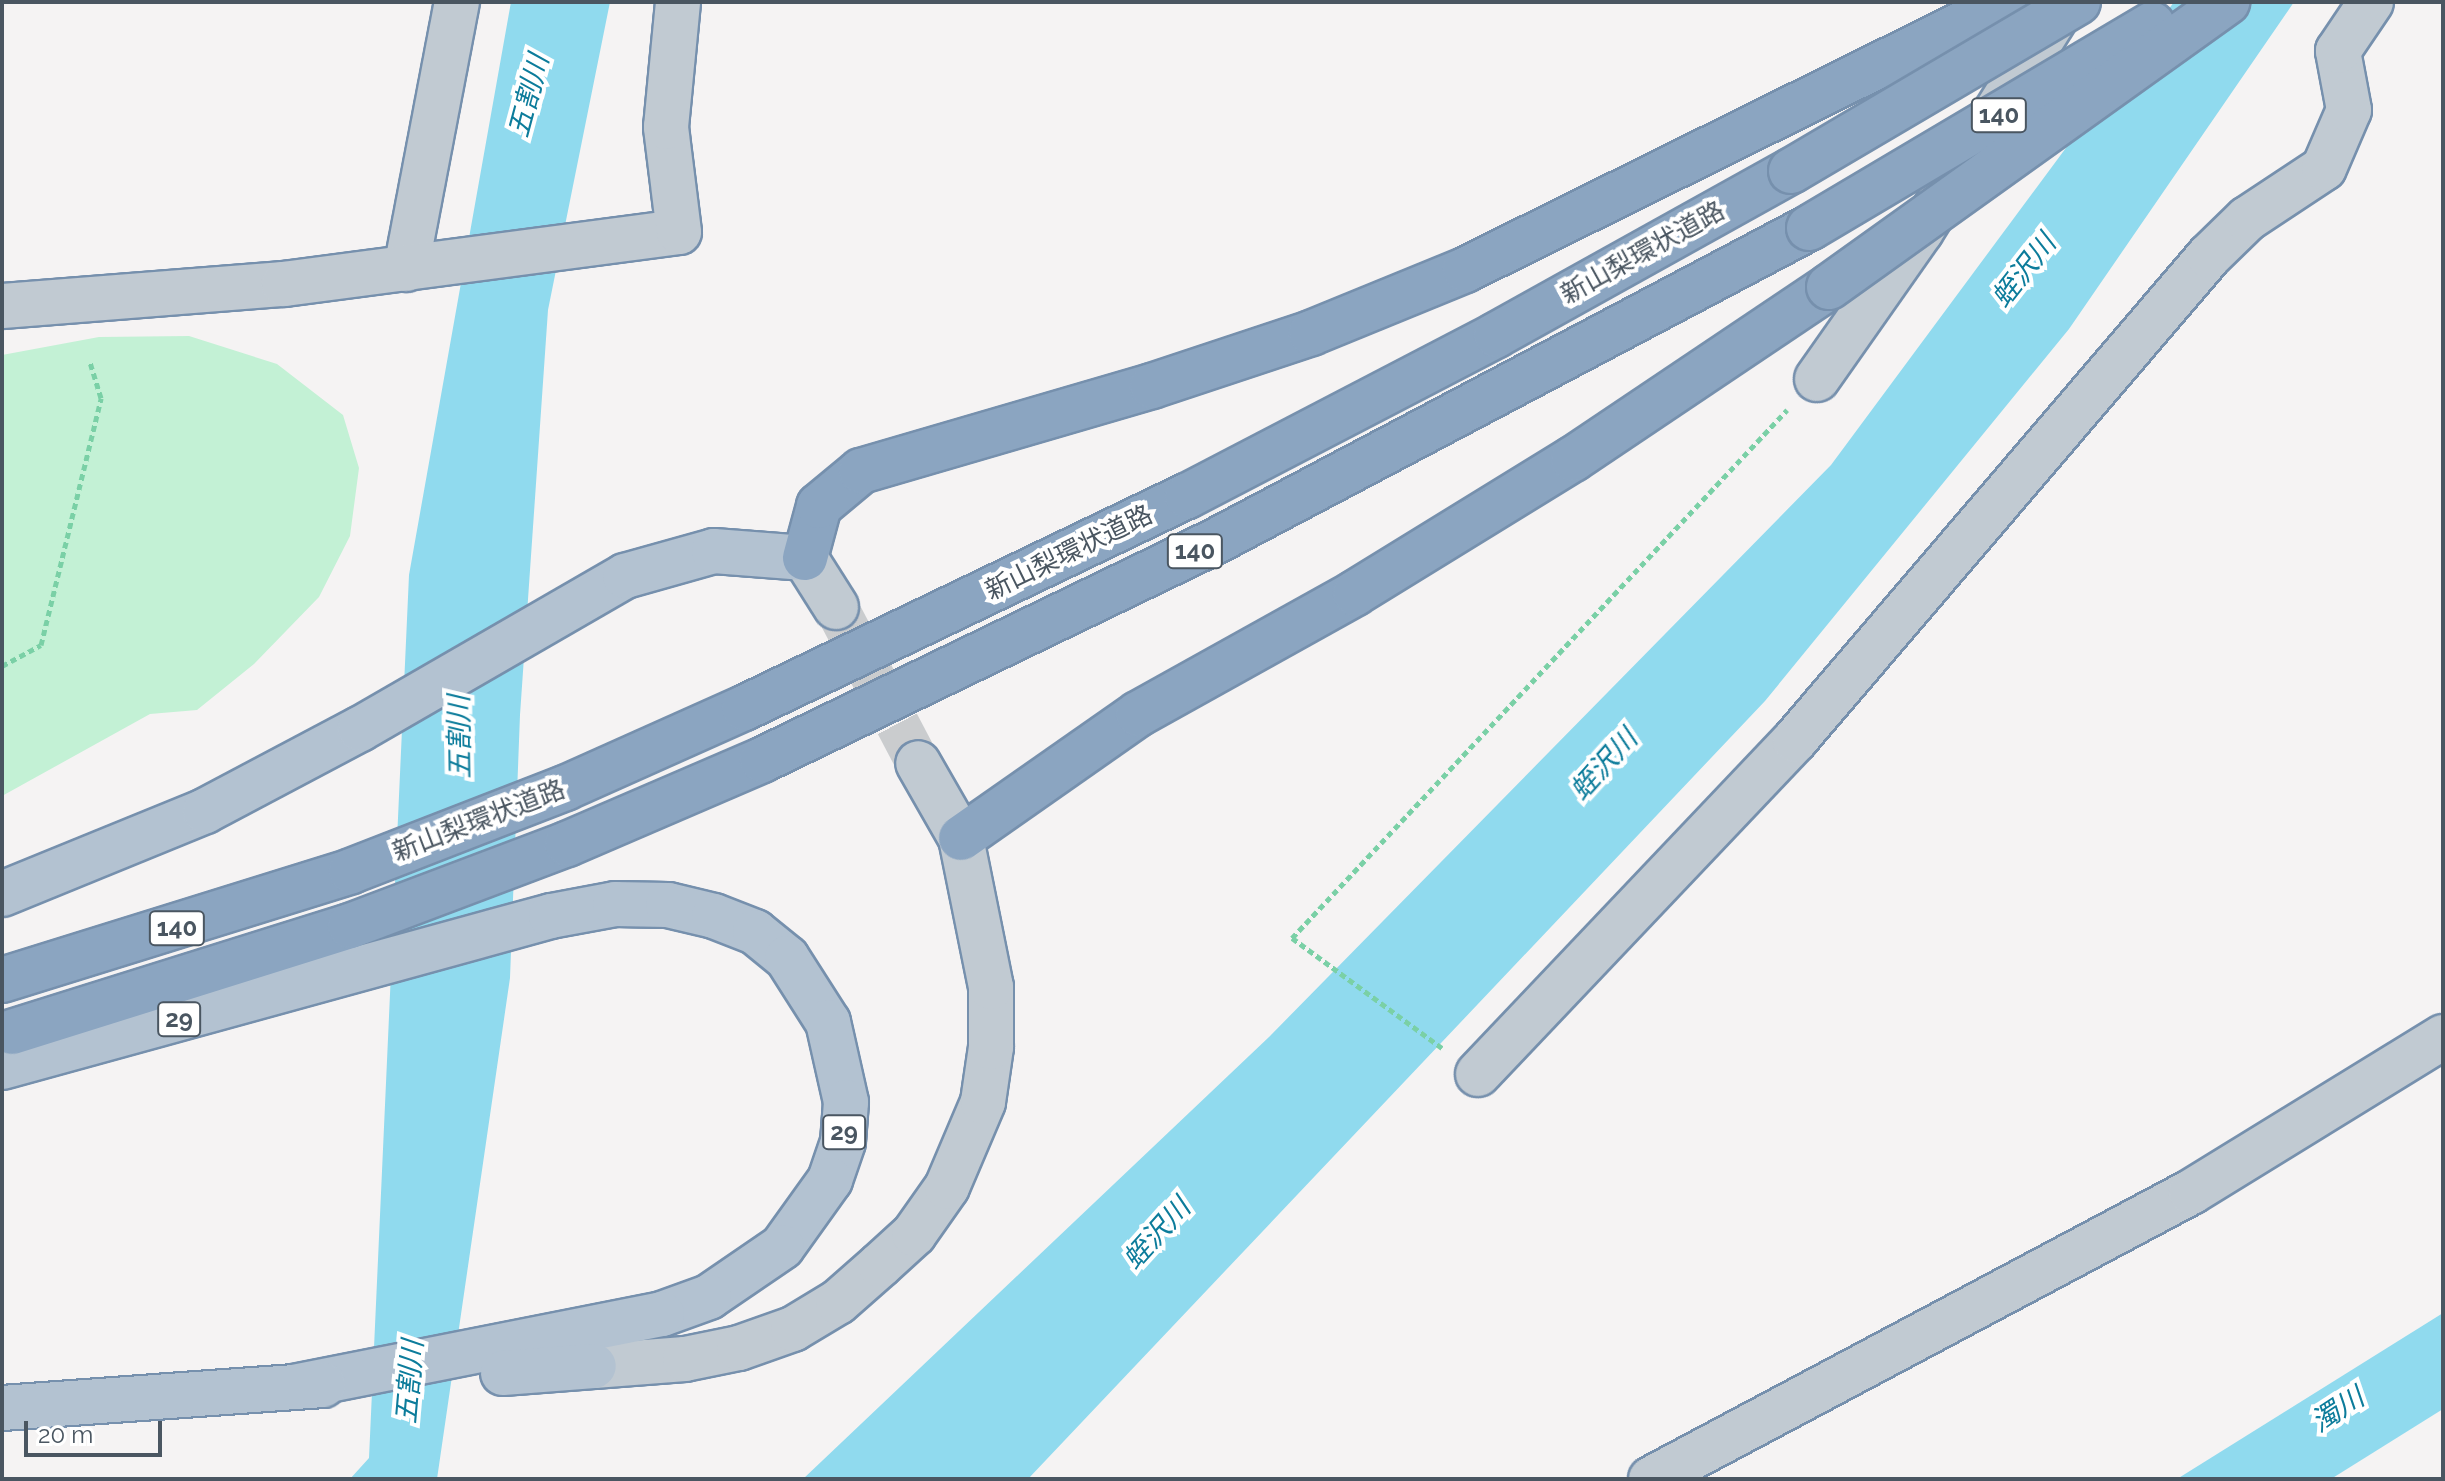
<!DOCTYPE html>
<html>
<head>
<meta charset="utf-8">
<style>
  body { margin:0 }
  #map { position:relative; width:2445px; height:1481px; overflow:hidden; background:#f5f3f3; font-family:Raleway,"Noto Sans JP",sans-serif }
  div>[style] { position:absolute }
  .green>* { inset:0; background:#c3f1d5 }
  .water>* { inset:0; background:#90daee }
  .minor-tunnel>* { height:44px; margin-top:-22px; transform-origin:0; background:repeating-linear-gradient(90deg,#caccce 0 44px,transparent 0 66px) }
  .path>* { height:5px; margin-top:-2.5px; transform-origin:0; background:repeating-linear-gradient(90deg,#7ad0a6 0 6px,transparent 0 10px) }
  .roads { filter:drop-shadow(2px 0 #7690ad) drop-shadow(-2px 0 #7690ad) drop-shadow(0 2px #7690ad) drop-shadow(0 -2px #7690ad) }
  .minor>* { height:44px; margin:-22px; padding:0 22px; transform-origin:22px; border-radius:22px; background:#c1cad2 }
  .major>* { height:44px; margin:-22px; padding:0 22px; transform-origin:22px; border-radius:22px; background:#b3c2d1 }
  .highway>* { height:44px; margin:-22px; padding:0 22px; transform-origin:22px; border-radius:22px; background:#8ba5c1 }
  .bridges { filter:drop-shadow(2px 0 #7690ad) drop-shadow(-2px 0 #7690ad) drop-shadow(0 2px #7690ad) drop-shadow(0 -2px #7690ad) }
  .highway-bridge>* { height:44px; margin:-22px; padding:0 22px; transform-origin:22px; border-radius:22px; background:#8ba5c1 }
  span { translate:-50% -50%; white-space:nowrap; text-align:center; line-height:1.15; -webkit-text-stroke:8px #fff; paint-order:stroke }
  .shield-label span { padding:2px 6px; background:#fff; border:2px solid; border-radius:6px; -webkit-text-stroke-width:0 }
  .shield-label { font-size:24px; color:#4a5661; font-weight:700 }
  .street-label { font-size:26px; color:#4a5661 }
  .water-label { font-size:28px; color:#0c7c9b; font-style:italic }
  .frame { position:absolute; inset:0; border:4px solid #4a5661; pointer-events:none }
  .scale { position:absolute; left:24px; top:1421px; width:138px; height:36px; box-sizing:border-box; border:4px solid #4a5661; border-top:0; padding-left:10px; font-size:24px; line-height:28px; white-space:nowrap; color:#4a5661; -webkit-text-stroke:6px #fff; paint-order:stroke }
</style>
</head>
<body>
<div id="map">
  <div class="green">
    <div style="clip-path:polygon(189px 336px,277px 364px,343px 415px,359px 468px,350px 536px,319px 597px,254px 664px,197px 710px,150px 714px,2px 796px,2px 355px,99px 337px)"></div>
  </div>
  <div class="water">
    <div style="clip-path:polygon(511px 2px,610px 2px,548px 310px,520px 715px,510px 978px,437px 1479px,350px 1479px,369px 1458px,409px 575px)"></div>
    <div style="clip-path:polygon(2174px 2px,2294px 2px,2069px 329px,1765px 701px,1028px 1479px,803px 1479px,1269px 1037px,1831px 465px)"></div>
    <div style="clip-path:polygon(2443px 1313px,2443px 1409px,2331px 1479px,2177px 1479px)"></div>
  </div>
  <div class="minor-tunnel">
    <div style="left:836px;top:607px;width:176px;rotate:62.3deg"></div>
  </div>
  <div class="path">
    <div style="left:2px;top:666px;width:44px;rotate:-28.3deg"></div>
    <div style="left:41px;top:645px;width:254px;rotate:-76.3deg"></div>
    <div style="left:101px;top:398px;width:38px;rotate:-107deg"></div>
    <div style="left:1442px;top:1048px;width:186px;rotate:-143.7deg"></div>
    <div style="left:1292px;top:938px;width:724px;rotate:-46.85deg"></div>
  </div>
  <div class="roads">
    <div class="minor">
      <div style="left:406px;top:269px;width:272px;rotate:-79.2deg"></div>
      <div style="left:2px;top:306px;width:283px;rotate:-4.5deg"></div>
      <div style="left:284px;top:284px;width:398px;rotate:-7.5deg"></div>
      <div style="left:679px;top:232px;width:106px;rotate:-97.1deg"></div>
      <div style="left:666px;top:127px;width:126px;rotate:-84.5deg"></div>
      <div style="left:1817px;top:379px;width:181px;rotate:-54.9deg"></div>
      <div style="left:1921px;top:231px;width:268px;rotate:-57.8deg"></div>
      <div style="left:805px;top:558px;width:58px;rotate:57.7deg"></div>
      <div style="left:1478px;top:1074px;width:460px;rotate:-46.5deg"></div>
      <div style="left:1795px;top:740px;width:637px;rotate:-49.46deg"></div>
      <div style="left:2209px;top:256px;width:53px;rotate:-44.2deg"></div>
      <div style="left:2247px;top:219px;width:92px;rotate:-33.5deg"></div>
      <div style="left:2324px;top:168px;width:63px;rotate:-66.7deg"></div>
      <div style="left:2349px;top:110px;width:60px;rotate:-100.6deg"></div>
      <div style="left:2338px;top:51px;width:59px;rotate:-56deg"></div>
      <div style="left:594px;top:1366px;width:91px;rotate:-4.4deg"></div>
      <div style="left:685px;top:1359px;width:55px;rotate:-11.5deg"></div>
      <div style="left:739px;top:1348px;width:57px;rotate:-19.4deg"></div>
      <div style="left:793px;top:1329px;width:52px;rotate:-31deg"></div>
      <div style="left:838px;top:1302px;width:56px;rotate:-41.4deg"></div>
      <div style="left:880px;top:1265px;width:46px;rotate:-42.4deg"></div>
      <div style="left:914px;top:1234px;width:57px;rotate:-54.9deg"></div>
      <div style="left:947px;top:1187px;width:92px;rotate:-67deg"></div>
      <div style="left:983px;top:1102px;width:56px;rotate:-81.7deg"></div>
      <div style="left:991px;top:1047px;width:60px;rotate:-90deg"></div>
      <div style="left:991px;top:987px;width:152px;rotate:-101.4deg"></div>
      <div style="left:961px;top:838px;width:86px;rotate:-119.8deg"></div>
      <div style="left:1651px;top:1479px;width:612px;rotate:-27.99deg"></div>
      <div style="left:2191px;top:1192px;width:296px;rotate:-31.6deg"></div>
    </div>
    <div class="major">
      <div style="left:2px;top:894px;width:219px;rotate:-22.2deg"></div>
      <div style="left:205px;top:811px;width:175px;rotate:-27.9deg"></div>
      <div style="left:360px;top:729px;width:306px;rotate:-30deg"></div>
      <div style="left:625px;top:576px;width:92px;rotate:-15.7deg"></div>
      <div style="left:714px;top:551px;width:91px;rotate:4.4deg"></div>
      <div style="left:2px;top:1067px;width:569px;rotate:-15.38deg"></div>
      <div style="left:551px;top:916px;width:65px;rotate:-10.6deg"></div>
      <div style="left:615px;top:904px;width:53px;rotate:1.1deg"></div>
      <div style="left:668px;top:905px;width:47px;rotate:13.4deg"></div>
      <div style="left:714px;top:916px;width:44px;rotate:21.3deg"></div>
      <div style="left:755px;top:932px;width:41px;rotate:39.1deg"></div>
      <div style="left:787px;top:958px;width:76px;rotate:57.4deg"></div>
      <div style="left:828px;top:1022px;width:82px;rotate:77.3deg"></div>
      <div style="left:846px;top:1102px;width:40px;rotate:94.3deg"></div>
      <div style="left:843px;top:1142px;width:40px;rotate:108.9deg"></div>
      <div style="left:830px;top:1180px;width:82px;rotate:125.6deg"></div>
      <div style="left:782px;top:1247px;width:88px;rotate:145.6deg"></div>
      <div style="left:709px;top:1297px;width:50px;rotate:160.1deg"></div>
      <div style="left:662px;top:1314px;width:375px;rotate:168.8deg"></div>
      <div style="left:503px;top:1373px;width:91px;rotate:-4.4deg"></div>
      <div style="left:2px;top:1408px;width:322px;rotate:-4.1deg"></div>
    </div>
    <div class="highway">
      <div style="left:805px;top:558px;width:54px;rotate:-74.9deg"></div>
      <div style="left:819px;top:506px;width:55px;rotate:-39.8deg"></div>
      <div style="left:861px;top:471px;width:303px;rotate:-16.3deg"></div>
      <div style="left:1152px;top:386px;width:168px;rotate:-18.4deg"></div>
      <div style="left:1311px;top:333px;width:166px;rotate:-22.2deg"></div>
      <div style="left:1465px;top:270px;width:605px;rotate:-26.31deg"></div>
      <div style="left:961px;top:838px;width:216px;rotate:-35deg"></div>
      <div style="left:1138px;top:714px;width:248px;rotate:-29.1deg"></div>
      <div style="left:1355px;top:593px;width:256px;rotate:-31.6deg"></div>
      <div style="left:1573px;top:459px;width:308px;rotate:-33.9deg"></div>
      <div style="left:2px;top:980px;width:366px;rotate:-17.3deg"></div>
      <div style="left:351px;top:871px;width:230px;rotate:-21.2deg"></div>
      <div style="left:565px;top:788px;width:196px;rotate:-24.1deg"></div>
      <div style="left:744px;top:708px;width:491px;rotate:-25.6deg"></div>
      <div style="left:1187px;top:496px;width:348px;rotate:-27.5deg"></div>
      <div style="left:1496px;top:335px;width:338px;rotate:-29.1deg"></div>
      <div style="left:12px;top:1032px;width:354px;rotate:-17.4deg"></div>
      <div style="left:350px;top:926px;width:232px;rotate:-20.7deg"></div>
      <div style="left:567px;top:844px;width:212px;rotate:-23.3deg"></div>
      <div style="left:762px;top:760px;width:504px;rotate:-25.75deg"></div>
      <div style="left:1216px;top:541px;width:671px;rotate:-27.83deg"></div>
    </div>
  </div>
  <div class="bridges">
    <div class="highway-bridge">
      <div style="left:1791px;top:171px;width:333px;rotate:-30.5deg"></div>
      <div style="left:1809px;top:228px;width:399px;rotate:-30.7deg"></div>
      <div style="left:1829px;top:287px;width:490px;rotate:-35.6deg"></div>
    </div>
  </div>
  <div class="shield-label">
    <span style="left:1999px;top:115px">140</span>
    <span style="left:1195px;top:551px">140</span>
    <span style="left:177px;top:928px">140</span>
    <span style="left:179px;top:1019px">29</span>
    <span style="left:844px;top:1132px">29</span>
  </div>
  <div class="street-label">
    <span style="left:1643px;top:253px;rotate:-29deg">新山梨環状道路</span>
    <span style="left:1069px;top:553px;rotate:-26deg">新山梨環状道路</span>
    <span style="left:479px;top:821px;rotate:-21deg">新山梨環状道路</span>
  </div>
  <div class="water-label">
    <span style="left:529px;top:96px;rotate:-75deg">五割川</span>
    <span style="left:2024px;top:271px;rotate:-52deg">蛭沢川</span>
    <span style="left:460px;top:737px;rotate:-91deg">五割川</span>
    <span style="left:1604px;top:765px;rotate:-48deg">蛭沢川</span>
    <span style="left:1157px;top:1234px;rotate:-48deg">蛭沢川</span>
    <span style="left:410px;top:1382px;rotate:-85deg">五割川</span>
    <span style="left:2338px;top:1410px;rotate:-33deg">濁川</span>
  </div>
  <div class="frame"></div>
  <div class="scale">20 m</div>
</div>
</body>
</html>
